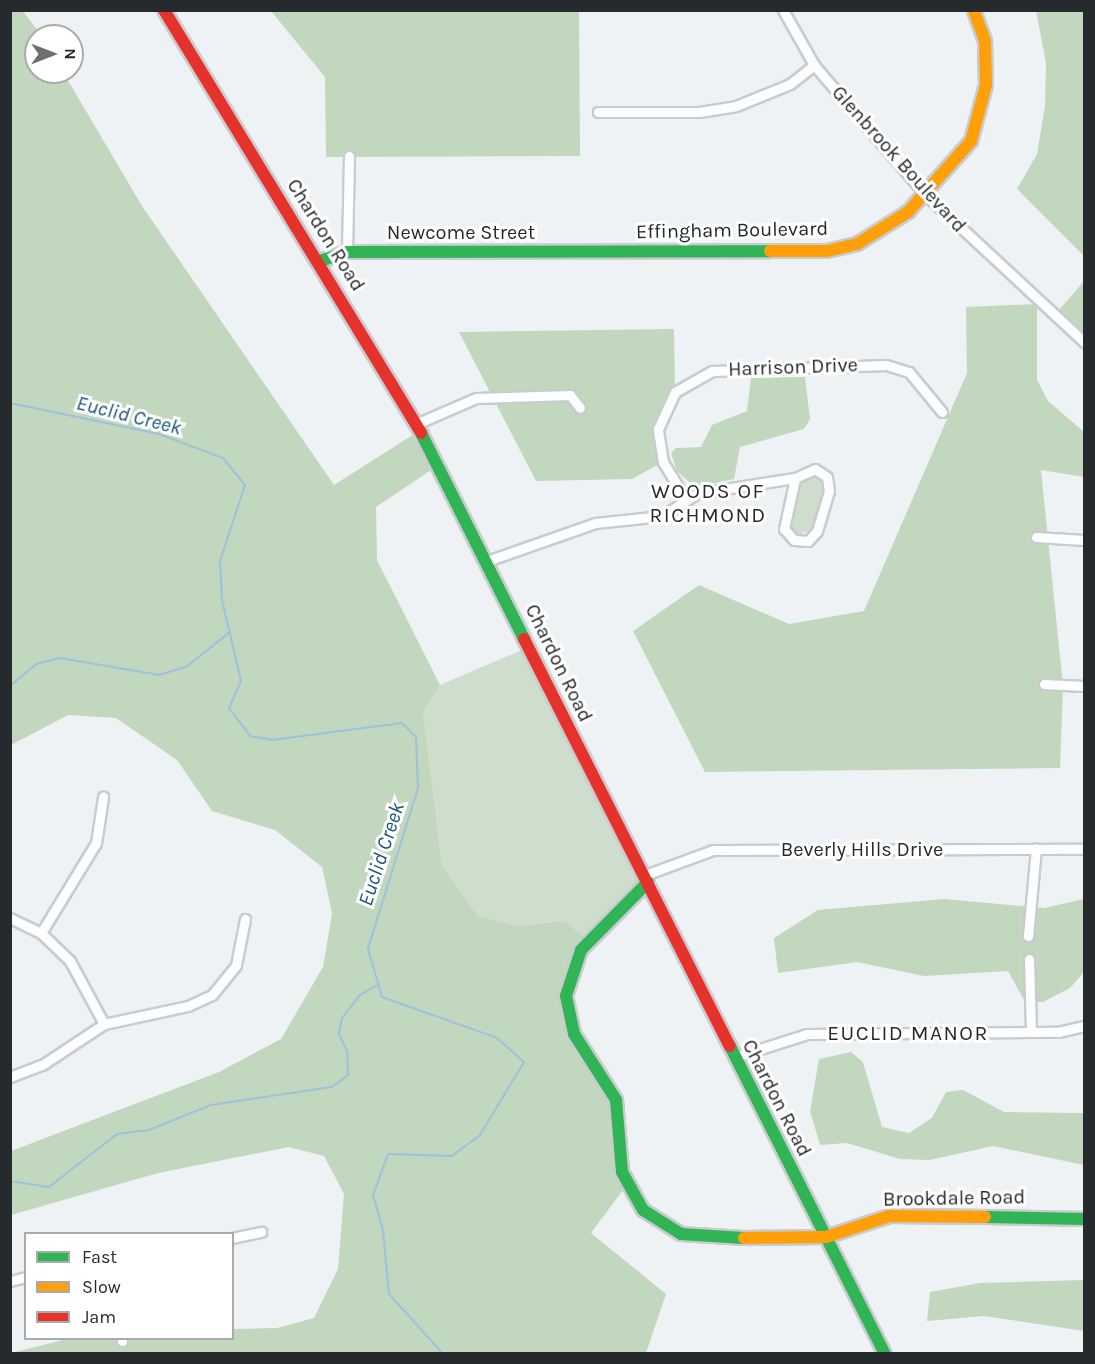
<!DOCTYPE html>
<html>
<head>
<meta charset="utf-8">
<style>
  body { margin:0 }
  #map { position:relative; width:1095px; height:1364px; overflow:hidden; background:#eef2f5; font-family:Karla,sans-serif }
  div>[style] { position:absolute }
  .green>* { inset:0; background:#ceddcc }
  .forest>* { inset:0; background:#c1d7be }
  .stream>* { height:2px; margin:-1px; padding:0 1px; transform-origin:1px; border-radius:1px; background:#9dc2dd }
  .roads { filter:drop-shadow(2px 0 #c9ccce) drop-shadow(-2px 0 #c9ccce) drop-shadow(0 2px #c9ccce) drop-shadow(0 -2px #c9ccce) }
  .street>* { height:9px; margin:-4.5px; padding:0 4.5px; transform-origin:4.5px; border-radius:4.5px; background:#fcfdfe }
  .fast>* { height:12px; margin:-6px; padding:0 6px; transform-origin:6px; border-radius:6px; background:#30b455 }
  .slow>* { height:12px; margin:-6px; padding:0 6px; transform-origin:6px; border-radius:6px; background:#ff9f0a }
  .jam>* { height:12px; margin:-6px; padding:0 6px; transform-origin:6px; border-radius:6px; background:#e5322d }
  span { translate:-50% -50%; white-space:nowrap; text-align:center; line-height:1.15; -webkit-text-stroke:6px #fff; paint-order:stroke }
  .street-label { font-size:20px; color:#272a2c }
  .water-label { font-size:21px; color:#19577b; font-style:italic }
  .neighbourhood-label { font-size:21px; color:#272a2c; letter-spacing:1.5px }
  .frame { position:absolute; inset:0; border:12px solid #272a2c; pointer-events:none }
  .legend { position:absolute; left:24px; top:1232px; width:210px; height:108px; box-sizing:border-box; background:#fff; border:2px solid #a9aaab; margin:0; padding:8px 10px; list-style:none; font-size:18px; color:#272a2c }
  .legend li { display:flex; align-items:center; gap:12px; height:30px }
  .legend b { width:30px; border:2px solid #a9aaab }
  .north { position:absolute; left:24px; top:24px; width:60px; height:60px; box-sizing:border-box; background:#fff; border:2px solid #a9aaab; border-radius:50%; rotate:90deg; font-size:16px; font-weight:700; line-height:24px; text-align:center; color:#272a2c }
  .north::after { content:''; display:block; margin:auto; width:21px; height:27px; background:#6d7072; clip-path:polygon(50% 0,100% 100%,50% 72%,0 100%) }
</style>
</head>
<body>
<div id="map">
  <div class="green">
    <div style="clip-path:polygon(816px 473px,825px 489px,813px 529px,796px 536px,788px 522px,799px 482px)"></div>
    <div style="clip-path:polygon(529px 647px,648px 882px,589px 940px,564px 921px,517px 926px,478px 916px,442px 866px,423px 711px,440px 685px)"></div>
  </div>
  <div class="forest">
    <div style="clip-path:polygon(22px 10px,42px 36px,36px 36px,36px 72px,63px 72px,142px 206px,334px 485px,419px 431px,437px 466px,376px 507px,377px 560px,440px 685px,423px 711px,442px 866px,478px 916px,517px 926px,564px 921px,589px 940px,575px 961px,569px 1021px,610px 1084px,626px 1186px,591px 1233px,666px 1294px,646px 1353px,11px 1353px,67px 1339px,232px 1338px,233px 1329px,277px 1328px,314px 1318px,338px 1269px,344px 1194px,324px 1156px,289px 1147px,158px 1173px,11px 1215px,11px 1151px,219px 1072px,281px 1039px,323px 967px,332px 913px,322px 867px,275px 830px,212px 811px,177px 760px,116px 718px,68px 715px,11px 745px,10px 11px)"></div>
    <div style="clip-path:polygon(271px 11px,579px 11px,580px 156px,326px 157px,325px 77px)"></div>
    <div style="clip-path:polygon(1036px 11px,1084px 11px,1084px 256px,1017px 189px,1037px 154px,1045px 106px,1046px 63px)"></div>
    <div style="clip-path:polygon(1084px 281px,1084px 342px,1054px 316px)"></div>
    <div style="clip-path:polygon(1037px 304px,1037px 380px,1048px 401px,1084px 432px,1084px 477px,1041px 470px,1063px 686px,1060px 768px,705px 772px,633px 631px,699px 585px,789px 624px,864px 611px,967px 373px,966px 307px)"></div>
    <div style="clip-path:polygon(674px 329px,675px 392px,663px 411px,663px 462px,632px 479px,536px 481px,459px 332px)"></div>
    <div style="clip-path:polygon(805px 377px,810px 419px,804px 429px,740px 447px,734px 479px,695px 487px,677px 471px,671px 453px,676px 448px,701px 447px,712px 425px,747px 411px,751px 378px)"></div>
    <div style="clip-path:polygon(944px 899px,1044px 908px,1084px 899px,1084px 972px,1070px 988px,1043px 1002px,1025px 1002px,1008px 971px,924px 976px,857px 962px,778px 973px,774px 938px,818px 910px)"></div>
    <div style="clip-path:polygon(851px 1052px,863px 1062px,882px 1127px,909px 1133px,932px 1118px,946px 1092px,963px 1090px,1004px 1112px,1084px 1113px,1084px 1165px,993px 1146px,929px 1160px,900px 1159px,847px 1143px,820px 1145px,810px 1111px,819px 1059px)"></div>
    <div style="clip-path:polygon(1084px 1280px,1084px 1331px,984px 1316px,927px 1321px,930px 1292px,980px 1283px)"></div>
  </div>
  <div class="stream">
    <div style="left:10px;top:403px;width:152px;rotate:11.8deg"></div>
    <div style="left:159px;top:434px;width:68px;rotate:20.6deg"></div>
    <div style="left:223px;top:458px;width:35px;rotate:51deg"></div>
    <div style="left:245px;top:485px;width:80px;rotate:108.2deg"></div>
    <div style="left:220px;top:561px;width:39px;rotate:87deg"></div>
    <div style="left:222px;top:600px;width:83px;rotate:76.8deg"></div>
    <div style="left:241px;top:681px;width:30px;rotate:114deg"></div>
    <div style="left:229px;top:708px;width:35px;rotate:53deg"></div>
    <div style="left:250px;top:736px;width:22px;rotate:10deg"></div>
    <div style="left:272px;top:740px;width:131px;rotate:-7.5deg"></div>
    <div style="left:402px;top:723px;width:20px;rotate:45deg"></div>
    <div style="left:416px;top:737px;width:51px;rotate:87.8deg"></div>
    <div style="left:418px;top:788px;width:169px;rotate:107.3deg"></div>
    <div style="left:368px;top:949px;width:50px;rotate:73.7deg"></div>
    <div style="left:382px;top:997px;width:122px;rotate:19.6deg"></div>
    <div style="left:497px;top:1038px;width:36px;rotate:42deg"></div>
    <div style="left:524px;top:1062px;width:85px;rotate:121.1deg"></div>
    <div style="left:480px;top:1135px;width:35px;rotate:143deg"></div>
    <div style="left:452px;top:1156px;width:64px;rotate:-178.2deg"></div>
    <div style="left:388px;top:1154px;width:44px;rotate:110.1deg"></div>
    <div style="left:373px;top:1195px;width:36px;rotate:74deg"></div>
    <div style="left:383px;top:1230px;width:64px;rotate:84.6deg"></div>
    <div style="left:389px;top:1294px;width:81px;rotate:48deg"></div>
    <div style="left:10px;top:686px;width:34px;rotate:-40deg"></div>
    <div style="left:36px;top:664px;width:25px;rotate:-14deg"></div>
    <div style="left:60px;top:658px;width:100px;rotate:9.7deg"></div>
    <div style="left:159px;top:675px;width:28px;rotate:-17deg"></div>
    <div style="left:186px;top:667px;width:56px;rotate:-38.5deg"></div>
    <div style="left:10px;top:1181px;width:39px;rotate:9deg"></div>
    <div style="left:49px;top:1187px;width:86px;rotate:-37.9deg"></div>
    <div style="left:117px;top:1134px;width:32px;rotate:-7deg"></div>
    <div style="left:149px;top:1130px;width:67px;rotate:-22deg"></div>
    <div style="left:211px;top:1105px;width:122px;rotate:-8.5deg"></div>
    <div style="left:332px;top:1087px;width:20px;rotate:-37deg"></div>
    <div style="left:348px;top:1075px;width:24px;rotate:-92deg"></div>
    <div style="left:347px;top:1051px;width:19px;rotate:-115deg"></div>
    <div style="left:339px;top:1034px;width:16px;rotate:-79deg"></div>
    <div style="left:342px;top:1018px;width:29px;rotate:-52deg"></div>
    <div style="left:360px;top:995px;width:22px;rotate:-30deg"></div>
  </div>
  <div class="roads">
    <div class="street">
      <div style="left:783px;top:10px;width:63px;rotate:60.6deg"></div>
      <div style="left:814px;top:65px;width:172px;rotate:49.3deg"></div>
      <div style="left:926px;top:195px;width:216px;rotate:42.9deg"></div>
      <div style="left:598px;top:112px;width:101px"></div>
      <div style="left:699px;top:112px;width:37px;rotate:-9deg"></div>
      <div style="left:736px;top:106px;width:58px;rotate:-22.2deg"></div>
      <div style="left:790px;top:84px;width:31px;rotate:-38deg"></div>
      <div style="left:347px;top:252px;width:96px;rotate:-88.8deg"></div>
      <div style="left:416px;top:424px;width:65px;rotate:-23.4deg"></div>
      <div style="left:476px;top:398px;width:94px;rotate:-1.8deg"></div>
      <div style="left:570px;top:395px;width:16px;rotate:52deg"></div>
      <div style="left:685px;top:498px;width:42px;rotate:-121.4deg"></div>
      <div style="left:663px;top:462px;width:33px;rotate:-99deg"></div>
      <div style="left:658px;top:429px;width:41px;rotate:-65.3deg"></div>
      <div style="left:675px;top:392px;width:43px;rotate:-29.6deg"></div>
      <div style="left:712px;top:371px;width:174px;rotate:-2deg"></div>
      <div style="left:886px;top:365px;width:24px;rotate:17deg"></div>
      <div style="left:909px;top:372px;width:52px;rotate:50.5deg"></div>
      <div style="left:1036px;top:537px;width:48px;rotate:3.6deg"></div>
      <div style="left:487px;top:561px;width:114px;rotate:-19.4deg"></div>
      <div style="left:595px;top:523px;width:67px;rotate:-6deg"></div>
      <div style="left:662px;top:516px;width:43px;rotate:-32.6deg"></div>
      <div style="left:698px;top:493px;width:98px;rotate:-8.8deg"></div>
      <div style="left:795px;top:478px;width:22px;rotate:-24deg"></div>
      <div style="left:815px;top:469px;width:14px;rotate:34deg"></div>
      <div style="left:827px;top:477px;width:14px;rotate:82deg"></div>
      <div style="left:829px;top:491px;width:42px;rotate:106.7deg"></div>
      <div style="left:817px;top:531px;width:13px;rotate:132deg"></div>
      <div style="left:808px;top:541px;width:14px;rotate:-176deg"></div>
      <div style="left:794px;top:540px;width:15px;rotate:-132deg"></div>
      <div style="left:784px;top:529px;width:52px;rotate:-77.8deg"></div>
      <div style="left:1044px;top:684px;width:40px;rotate:2.9deg"></div>
      <div style="left:645px;top:875px;width:72px;rotate:-20.2deg"></div>
      <div style="left:713px;top:850px;width:371px;rotate:-0.2deg"></div>
      <div style="left:10px;top:918px;width:34px;rotate:26deg"></div>
      <div style="left:41px;top:933px;width:40px;rotate:44deg"></div>
      <div style="left:70px;top:961px;width:72px;rotate:61.6deg"></div>
      <div style="left:41px;top:933px;width:105px;rotate:-58.6deg"></div>
      <div style="left:96px;top:843px;width:47px;rotate:-81.3deg"></div>
      <div style="left:1028px;top:936px;width:88px;rotate:-84.8deg"></div>
      <div style="left:1029px;top:959px;width:73px;rotate:88.4deg"></div>
      <div style="left:735px;top:1057px;width:76px;rotate:-17.7deg"></div>
      <div style="left:807px;top:1034px;width:251px;rotate:-0.5deg"></div>
      <div style="left:1058px;top:1032px;width:27px;rotate:-13deg"></div>
      <div style="left:10px;top:1077px;width:34px;rotate:-21deg"></div>
      <div style="left:42px;top:1065px;width:74px;rotate:-33.5deg"></div>
      <div style="left:104px;top:1024px;width:86px;rotate:-12.1deg"></div>
      <div style="left:188px;top:1006px;width:26px;rotate:-25deg"></div>
      <div style="left:212px;top:995px;width:38px;rotate:-51deg"></div>
      <div style="left:236px;top:965px;width:47px;rotate:-78.9deg"></div>
      <div style="left:232px;top:1238px;width:30px;rotate:-12deg"></div>
      <div style="left:10px;top:1281px;width:16px;rotate:-14deg"></div>
      <div style="left:122px;top:1341px;width:3px;rotate:-90deg"></div>
    </div>
    <div class="fast">
      <div style="left:320px;top:261px;width:28px;rotate:-18deg"></div>
      <div style="left:347px;top:252px;width:423px;rotate:-0.1deg"></div>
      <div style="left:421px;top:433px;width:230px;rotate:63.4deg"></div>
      <div style="left:648px;top:882px;width:95px;rotate:134.6deg"></div>
      <div style="left:581px;top:950px;width:48px;rotate:108.1deg"></div>
      <div style="left:566px;top:996px;width:39px;rotate:78deg"></div>
      <div style="left:574px;top:1034px;width:78px;rotate:57.5deg"></div>
      <div style="left:616px;top:1100px;width:72px;rotate:85.2deg"></div>
      <div style="left:622px;top:1172px;width:43px;rotate:61.1deg"></div>
      <div style="left:643px;top:1210px;width:45px;rotate:32.3deg"></div>
      <div style="left:681px;top:1234px;width:63px;rotate:3.6deg"></div>
      <div style="left:730px;top:1046px;width:345px;rotate:63.3deg"></div>
      <div style="left:985px;top:1217px;width:99px;rotate:1.2deg"></div>
    </div>
    <div class="slow">
      <div style="left:770px;top:251px;width:57px"></div>
      <div style="left:827px;top:251px;width:31px;rotate:-13deg"></div>
      <div style="left:857px;top:244px;width:60px;rotate:-32.1deg"></div>
      <div style="left:908px;top:212px;width:95px;rotate:-48.4deg"></div>
      <div style="left:971px;top:141px;width:58px;rotate:-75deg"></div>
      <div style="left:986px;top:85px;width:44px;rotate:-91.3deg"></div>
      <div style="left:985px;top:41px;width:33px;rotate:-110deg"></div>
      <div style="left:744px;top:1238px;width:82px;rotate:-0.7deg"></div>
      <div style="left:826px;top:1237px;width:67px;rotate:-18.2deg"></div>
      <div style="left:890px;top:1216px;width:95px;rotate:0.6deg"></div>
    </div>
    <div class="jam">
      <div style="left:164px;top:10px;width:495px;rotate:58.7deg"></div>
      <div style="left:524px;top:639px;width:456px;rotate:63.2deg"></div>
    </div>
  </div>
  <div class="street-label">
    <span style="left:899px;top:159px;rotate:48deg">Glenbrook Boulevard</span>
    <span style="left:732px;top:230px;rotate:-1deg">Effingham Boulevard</span>
    <span style="left:461px;top:232px">Newcome Street</span>
    <span style="left:326px;top:235px;rotate:58deg">Chardon Road</span>
    <span style="left:793px;top:367px;rotate:-2deg">Harrison Drive</span>
    <span style="left:559px;top:663px;rotate:64deg">Chardon Road</span>
    <span style="left:862px;top:849px">Beverly Hills Drive</span>
    <span style="left:777px;top:1098px;rotate:63deg">Chardon Road</span>
    <span style="left:954px;top:1198px;rotate:-1deg">Brookdale Road</span>
  </div>
  <div class="water-label">
    <span style="left:129px;top:415px;rotate:14deg">Euclid Creek</span>
    <span style="left:381px;top:854px;rotate:-72deg">Euclid Creek</span>
  </div>
  <div class="neighbourhood-label">
    <span style="left:708px;top:503px">WOODS OF<br>RICHMOND</span>
    <span style="left:908px;top:1033px">EUCLID MANOR</span>
  </div>
  <div class="frame"></div>
  <ul class="legend">
  <li><b style="height:8px;background:#30b455"></b>Fast</li>
  <li><b style="height:8px;background:#ff9f0a"></b>Slow</li>
  <li><b style="height:8px;background:#e5322d"></b>Jam</li>
  </ul>
  <div class="north">N</div>
</div>
</body>
</html>
